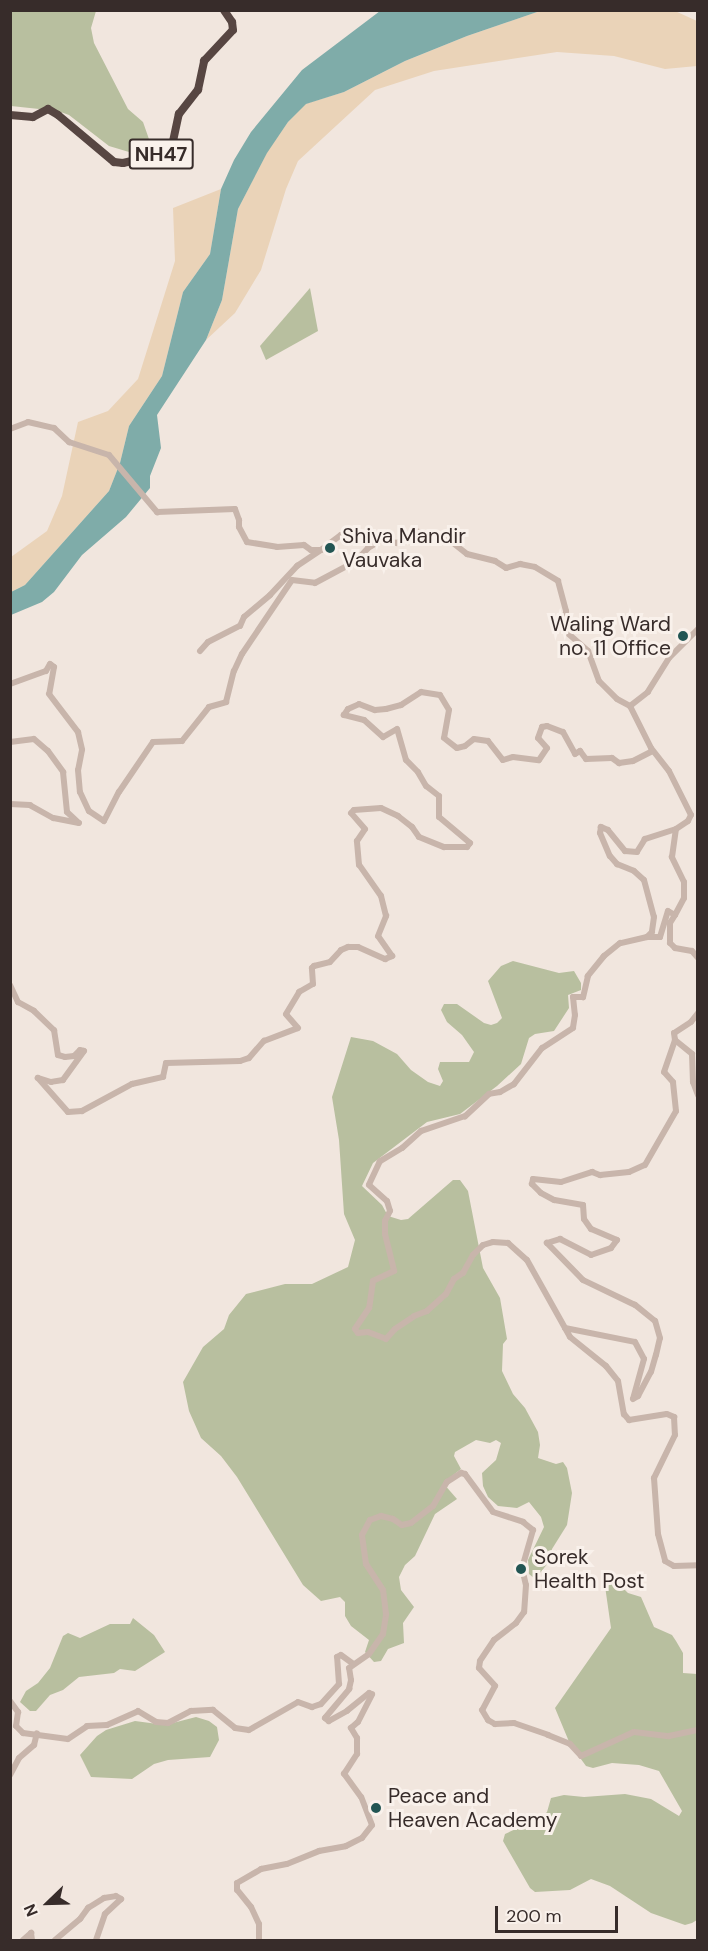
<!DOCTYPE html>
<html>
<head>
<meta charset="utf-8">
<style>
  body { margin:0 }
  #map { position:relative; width:708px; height:1951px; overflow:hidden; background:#f1e6de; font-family:"DM Sans",sans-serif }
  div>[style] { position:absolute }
  .green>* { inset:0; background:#b8bf9f }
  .sand>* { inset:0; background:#ead3b8 }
  .water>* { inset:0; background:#7faca9 }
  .minor>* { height:6px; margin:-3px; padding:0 3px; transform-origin:3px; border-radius:3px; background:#c8b5ab }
  .highway>* { height:8px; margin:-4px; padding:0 4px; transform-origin:4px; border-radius:4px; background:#574642 }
  .dots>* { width:16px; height:16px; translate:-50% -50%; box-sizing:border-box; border:3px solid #f9f1eb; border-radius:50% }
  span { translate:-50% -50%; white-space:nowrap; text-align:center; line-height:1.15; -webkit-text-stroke:6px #f9f1eb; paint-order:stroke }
  .shield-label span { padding:2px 4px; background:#f9f1eb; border:2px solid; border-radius:4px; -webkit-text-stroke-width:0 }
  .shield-label { font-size:20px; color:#372c2a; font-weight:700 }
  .poi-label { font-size:21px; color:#372c2a }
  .left { translate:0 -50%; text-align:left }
  .right { translate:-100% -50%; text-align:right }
  .frame { position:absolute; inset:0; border:12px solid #372c2a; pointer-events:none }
  .north { position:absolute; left:18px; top:1873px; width:60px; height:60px; -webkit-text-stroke:4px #f9f1eb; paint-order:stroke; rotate:247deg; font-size:16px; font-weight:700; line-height:24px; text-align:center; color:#372c2a }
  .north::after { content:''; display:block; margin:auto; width:21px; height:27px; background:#372c2a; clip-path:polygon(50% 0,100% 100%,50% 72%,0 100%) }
  .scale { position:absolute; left:495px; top:1906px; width:123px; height:27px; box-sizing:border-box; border:3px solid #372c2a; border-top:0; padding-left:8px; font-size:18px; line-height:21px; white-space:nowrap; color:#372c2a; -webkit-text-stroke:4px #f9f1eb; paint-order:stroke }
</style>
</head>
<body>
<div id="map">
  <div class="green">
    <div style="clip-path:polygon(10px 11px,96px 11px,91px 28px,94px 43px,128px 109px,143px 122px,150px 142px,142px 149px,129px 152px,109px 146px,69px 115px,58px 111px,11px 106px)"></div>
    <div style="clip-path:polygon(310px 288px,318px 331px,266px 360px,260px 346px)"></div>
    <div style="clip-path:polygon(513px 961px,559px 973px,574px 971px,581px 983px,581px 990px,568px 995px,569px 1008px,554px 1031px,535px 1034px,529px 1038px,521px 1064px,497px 1086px,460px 1114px,427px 1122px,373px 1163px,362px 1186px,382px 1205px,388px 1216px,401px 1220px,408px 1219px,453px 1180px,460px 1180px,468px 1191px,483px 1268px,500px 1298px,507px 1339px,503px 1344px,502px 1371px,513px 1394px,525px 1408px,538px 1432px,540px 1445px,538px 1458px,556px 1464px,563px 1462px,567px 1468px,572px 1493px,567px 1525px,552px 1549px,549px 1562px,535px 1579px,529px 1574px,528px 1560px,544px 1527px,541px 1517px,529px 1502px,517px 1508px,498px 1506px,488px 1497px,483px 1486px,482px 1473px,496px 1460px,501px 1443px,496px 1440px,490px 1443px,476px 1440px,455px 1452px,454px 1456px,461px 1469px,443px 1483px,457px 1499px,435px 1514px,415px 1556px,405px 1565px,399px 1577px,401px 1590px,414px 1607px,403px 1623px,404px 1643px,388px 1649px,381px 1661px,374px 1662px,365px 1652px,369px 1640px,351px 1626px,345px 1616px,345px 1602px,340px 1597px,321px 1601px,303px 1585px,237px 1477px,221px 1456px,201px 1438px,189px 1411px,183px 1382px,203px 1347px,224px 1329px,229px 1315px,246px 1294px,285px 1284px,312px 1284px,348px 1267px,355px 1240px,344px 1214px,339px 1140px,332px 1097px,351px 1037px,373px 1041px,397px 1054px,411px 1070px,428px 1082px,440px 1086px,443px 1081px,438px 1069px,440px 1062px,469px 1062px,474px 1052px,462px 1035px,447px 1022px,441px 1010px,444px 1004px,457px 1004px,484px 1023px,491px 1025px,497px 1023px,502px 1018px,488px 981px,501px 966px)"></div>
    <div style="clip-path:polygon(618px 1583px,628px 1593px,641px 1597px,654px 1627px,672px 1635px,676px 1641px,683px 1653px,683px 1673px,697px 1674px,697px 1920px,692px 1923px,685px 1925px,651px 1913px,610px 1886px,591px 1879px,570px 1890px,535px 1892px,530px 1888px,503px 1841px,505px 1834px,542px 1817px,547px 1812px,551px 1798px,564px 1795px,584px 1797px,625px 1794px,651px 1799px,679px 1816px,682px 1811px,659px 1771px,639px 1765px,612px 1763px,593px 1768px,586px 1766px,570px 1744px,555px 1708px,611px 1628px,605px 1586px)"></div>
    <div style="clip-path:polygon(133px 1618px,154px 1635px,165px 1652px,135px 1671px,120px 1669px,114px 1673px,79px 1677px,63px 1690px,50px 1695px,36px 1711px,30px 1711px,20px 1702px,26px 1691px,38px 1683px,50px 1668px,63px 1636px,68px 1633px,80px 1638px,110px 1624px,130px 1624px)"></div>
    <div style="clip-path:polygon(196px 1717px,209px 1721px,217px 1727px,219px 1740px,210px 1757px,168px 1760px,154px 1764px,132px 1779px,91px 1777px,80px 1755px,97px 1736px,106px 1730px,135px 1721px,165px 1725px)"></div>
  </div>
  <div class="sand">
    <div style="clip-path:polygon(540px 11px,675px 11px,697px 21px,697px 66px,665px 69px,614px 56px,557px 52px,434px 71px,375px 90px,298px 161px,286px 189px,261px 270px,235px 313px,206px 340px,222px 300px,238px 209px,267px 152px,288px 122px,305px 104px,344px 92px,405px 61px,467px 36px)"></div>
    <div style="clip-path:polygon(221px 189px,210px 254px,183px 292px,162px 376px,129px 426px,120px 463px,109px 491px,25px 585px,11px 592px,11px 557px,47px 531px,62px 496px,78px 422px,108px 411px,138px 379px,175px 261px,173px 208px)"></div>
  </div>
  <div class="water">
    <div style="clip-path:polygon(380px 11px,540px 11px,467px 36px,405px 61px,344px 92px,306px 104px,288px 122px,267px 153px,238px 209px,222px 300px,206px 340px,157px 415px,161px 448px,150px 476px,150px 488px,126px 517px,82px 555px,54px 592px,42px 602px,11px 615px,11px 592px,25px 585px,109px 491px,120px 463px,129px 426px,162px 376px,183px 292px,210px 254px,221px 189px,234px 160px,251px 132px,302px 70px)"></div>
  </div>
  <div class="minor">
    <div style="left:10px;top:429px;width:19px;rotate:-21deg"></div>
    <div style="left:28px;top:422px;width:27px;rotate:13deg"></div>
    <div style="left:54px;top:428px;width:21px;rotate:43deg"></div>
    <div style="left:69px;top:442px;width:42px;rotate:18deg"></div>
    <div style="left:109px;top:455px;width:75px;rotate:49.9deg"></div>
    <div style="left:157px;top:512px;width:78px;rotate:-2.2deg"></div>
    <div style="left:235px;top:509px;width:12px;rotate:70deg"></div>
    <div style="left:239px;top:520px;width:7px;rotate:90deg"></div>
    <div style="left:239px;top:527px;width:17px;rotate:62deg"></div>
    <div style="left:247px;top:542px;width:30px;rotate:9deg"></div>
    <div style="left:277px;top:547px;width:27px;rotate:-4deg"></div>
    <div style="left:304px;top:545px;width:9px;rotate:36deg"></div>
    <div style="left:311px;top:550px;width:10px"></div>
    <div style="left:321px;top:550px;width:25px;rotate:-37deg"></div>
    <div style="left:341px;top:535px;width:9px;rotate:-6deg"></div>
    <div style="left:350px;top:534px;width:10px;rotate:11deg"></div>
    <div style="left:360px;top:536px;width:11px;rotate:27deg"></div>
    <div style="left:370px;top:541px;width:5px;rotate:79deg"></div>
    <div style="left:698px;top:629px;width:41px;rotate:135deg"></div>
    <div style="left:669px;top:658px;width:40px;rotate:122deg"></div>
    <div style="left:648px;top:692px;width:23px;rotate:142deg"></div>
    <div style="left:630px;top:706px;width:47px;rotate:63.4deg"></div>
    <div style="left:651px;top:748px;width:29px;rotate:52deg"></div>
    <div style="left:669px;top:771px;width:49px;rotate:63.4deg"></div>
    <div style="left:691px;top:815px;width:7px;rotate:117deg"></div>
    <div style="left:688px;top:821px;width:14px;rotate:146deg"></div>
    <div style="left:676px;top:829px;width:33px;rotate:162deg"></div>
    <div style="left:645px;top:839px;width:15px;rotate:122deg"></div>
    <div style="left:637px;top:852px;width:12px;rotate:-175deg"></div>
    <div style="left:625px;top:851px;width:27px;rotate:-129deg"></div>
    <div style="left:608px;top:830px;width:8px;rotate:-157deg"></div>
    <div style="left:601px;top:827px;width:6px;rotate:99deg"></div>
    <div style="left:600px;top:833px;width:25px;rotate:67deg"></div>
    <div style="left:610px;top:856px;width:11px;rotate:49deg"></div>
    <div style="left:617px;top:864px;width:18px;rotate:22deg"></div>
    <div style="left:634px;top:871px;width:13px;rotate:42deg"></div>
    <div style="left:644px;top:880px;width:38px;rotate:75deg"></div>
    <div style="left:654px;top:917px;width:15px;rotate:98deg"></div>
    <div style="left:652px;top:932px;width:7px;rotate:135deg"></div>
    <div style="left:647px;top:937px;width:28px;rotate:167deg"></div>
    <div style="left:620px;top:943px;width:21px;rotate:141deg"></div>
    <div style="left:604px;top:956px;width:26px;rotate:129deg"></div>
    <div style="left:588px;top:976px;width:22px;rotate:103deg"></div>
    <div style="left:583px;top:997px;width:10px;rotate:180deg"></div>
    <div style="left:573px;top:997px;width:18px;rotate:84deg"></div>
    <div style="left:575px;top:1015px;width:13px;rotate:99deg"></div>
    <div style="left:573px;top:1028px;width:37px;rotate:147deg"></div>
    <div style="left:542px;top:1048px;width:46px;rotate:127.9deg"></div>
    <div style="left:514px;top:1084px;width:16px;rotate:150deg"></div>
    <div style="left:500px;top:1092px;width:11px;rotate:170deg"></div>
    <div style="left:489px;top:1094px;width:33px;rotate:137deg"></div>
    <div style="left:465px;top:1116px;width:46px;rotate:161.2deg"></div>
    <div style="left:421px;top:1131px;width:25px;rotate:138deg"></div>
    <div style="left:402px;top:1148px;width:26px;rotate:149deg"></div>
    <div style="left:380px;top:1161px;width:26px;rotate:115deg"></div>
    <div style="left:369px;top:1185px;width:24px;rotate:42deg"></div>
    <div style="left:387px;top:1201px;width:10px;rotate:73deg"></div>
    <div style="left:390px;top:1211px;width:11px;rotate:117deg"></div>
    <div style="left:385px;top:1221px;width:13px;rotate:90deg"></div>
    <div style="left:385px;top:1234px;width:38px;rotate:76deg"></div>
    <div style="left:394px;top:1271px;width:23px;rotate:155deg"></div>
    <div style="left:373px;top:1281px;width:27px;rotate:98deg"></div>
    <div style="left:369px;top:1308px;width:25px;rotate:124deg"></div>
    <div style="left:355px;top:1329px;width:5px;rotate:53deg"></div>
    <div style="left:358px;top:1333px;width:10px;rotate:-6deg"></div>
    <div style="left:368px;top:1332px;width:19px;rotate:21deg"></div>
    <div style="left:386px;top:1339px;width:13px;rotate:-48deg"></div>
    <div style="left:395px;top:1329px;width:23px;rotate:-34deg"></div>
    <div style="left:414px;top:1316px;width:14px;rotate:-21deg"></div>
    <div style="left:427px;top:1311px;width:25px;rotate:-42deg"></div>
    <div style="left:446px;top:1294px;width:17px;rotate:-62deg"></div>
    <div style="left:454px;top:1279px;width:11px;rotate:-34deg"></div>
    <div style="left:463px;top:1273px;width:21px;rotate:-61deg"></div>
    <div style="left:473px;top:1255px;width:14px;rotate:-45deg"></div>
    <div style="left:483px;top:1245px;width:10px;rotate:-17deg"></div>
    <div style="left:493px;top:1242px;width:15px;rotate:4deg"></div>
    <div style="left:508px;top:1243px;width:25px;rotate:42deg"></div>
    <div style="left:527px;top:1260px;width:88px;rotate:60.8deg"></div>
    <div style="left:570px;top:1337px;width:46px;rotate:38.9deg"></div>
    <div style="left:606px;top:1366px;width:19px;rotate:51deg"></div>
    <div style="left:618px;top:1381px;width:34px;rotate:80deg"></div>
    <div style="left:624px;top:1414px;width:8px;rotate:50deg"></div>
    <div style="left:629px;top:1420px;width:38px;rotate:-9deg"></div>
    <div style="left:667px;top:1414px;width:8px;rotate:23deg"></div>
    <div style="left:674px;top:1417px;width:18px;rotate:87deg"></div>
    <div style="left:675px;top:1435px;width:48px;rotate:116deg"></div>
    <div style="left:654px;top:1478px;width:56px;rotate:85.9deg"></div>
    <div style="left:658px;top:1534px;width:28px;rotate:75deg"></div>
    <div style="left:665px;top:1561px;width:10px;rotate:29deg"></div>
    <div style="left:674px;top:1566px;width:24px;rotate:-2deg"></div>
    <div style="left:200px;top:651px;width:12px;rotate:-48deg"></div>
    <div style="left:208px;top:642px;width:36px;rotate:-27deg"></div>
    <div style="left:240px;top:626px;width:10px;rotate:-66deg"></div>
    <div style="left:244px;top:617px;width:34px;rotate:-40deg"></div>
    <div style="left:270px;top:595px;width:40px;rotate:-47deg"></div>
    <div style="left:297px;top:566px;width:27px;rotate:-34deg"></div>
    <div style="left:10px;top:684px;width:38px;rotate:-20deg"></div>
    <div style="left:46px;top:671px;width:8px;rotate:-60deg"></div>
    <div style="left:50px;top:664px;width:5px;rotate:37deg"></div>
    <div style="left:54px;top:667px;width:27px;rotate:100deg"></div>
    <div style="left:49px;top:694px;width:48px;rotate:52.7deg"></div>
    <div style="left:78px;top:732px;width:18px;rotate:77deg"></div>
    <div style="left:82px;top:750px;width:20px;rotate:101deg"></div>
    <div style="left:78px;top:770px;width:22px;rotate:85deg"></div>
    <div style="left:80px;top:792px;width:21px;rotate:65deg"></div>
    <div style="left:89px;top:811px;width:18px;rotate:34deg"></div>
    <div style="left:104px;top:821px;width:33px;rotate:-63deg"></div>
    <div style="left:119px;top:792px;width:60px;rotate:-55.8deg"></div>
    <div style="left:153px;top:742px;width:29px;rotate:-2deg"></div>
    <div style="left:182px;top:741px;width:43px;rotate:-51.5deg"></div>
    <div style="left:209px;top:707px;width:18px;rotate:-16deg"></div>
    <div style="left:226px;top:702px;width:32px;rotate:-76deg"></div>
    <div style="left:234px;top:671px;width:19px;rotate:-65deg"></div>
    <div style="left:242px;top:654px;width:89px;rotate:-56deg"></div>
    <div style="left:292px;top:580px;width:23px;rotate:7deg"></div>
    <div style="left:315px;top:583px;width:47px;rotate:-28.2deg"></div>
    <div style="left:356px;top:561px;width:18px;rotate:-47deg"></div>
    <div style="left:368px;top:548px;width:16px;rotate:-30deg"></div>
    <div style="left:382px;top:540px;width:15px;rotate:11deg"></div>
    <div style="left:397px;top:543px;width:24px;rotate:-28deg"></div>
    <div style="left:418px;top:532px;width:37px;rotate:17deg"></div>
    <div style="left:453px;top:543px;width:18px;rotate:38deg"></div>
    <div style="left:467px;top:554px;width:29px;rotate:14deg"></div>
    <div style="left:495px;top:561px;width:13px;rotate:32deg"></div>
    <div style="left:506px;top:568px;width:15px;rotate:-16deg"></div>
    <div style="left:520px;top:564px;width:15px;rotate:11deg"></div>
    <div style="left:535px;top:567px;width:27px;rotate:31deg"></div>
    <div style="left:558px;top:581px;width:31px;rotate:75deg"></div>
    <div style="left:566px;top:611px;width:19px;rotate:96deg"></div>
    <div style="left:564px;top:630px;width:32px;rotate:41deg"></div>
    <div style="left:588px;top:651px;width:32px;rotate:70deg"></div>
    <div style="left:599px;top:681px;width:25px;rotate:45deg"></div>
    <div style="left:617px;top:699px;width:15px;rotate:28deg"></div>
    <div style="left:10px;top:742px;width:24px;rotate:-7deg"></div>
    <div style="left:34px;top:739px;width:18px;rotate:41deg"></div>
    <div style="left:48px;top:751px;width:26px;rotate:54deg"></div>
    <div style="left:63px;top:772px;width:40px;rotate:84.3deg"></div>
    <div style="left:67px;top:812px;width:16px;rotate:43deg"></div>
    <div style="left:79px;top:823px;width:26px;rotate:-169deg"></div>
    <div style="left:53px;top:818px;width:26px;rotate:-151deg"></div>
    <div style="left:30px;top:805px;width:20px;rotate:-177deg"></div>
    <div style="left:675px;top:915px;width:9px;rotate:122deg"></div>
    <div style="left:670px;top:923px;width:20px;rotate:90deg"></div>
    <div style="left:670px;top:943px;width:7px;rotate:45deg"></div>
    <div style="left:675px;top:948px;width:17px;rotate:10deg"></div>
    <div style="left:692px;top:951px;width:9px;rotate:49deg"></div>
    <div style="left:647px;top:937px;width:13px"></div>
    <div style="left:660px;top:937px;width:27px;rotate:-73deg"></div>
    <div style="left:668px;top:911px;width:8px;rotate:30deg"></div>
    <div style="left:675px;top:915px;width:19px;rotate:-62deg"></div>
    <div style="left:684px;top:898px;width:16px;rotate:-90deg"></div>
    <div style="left:684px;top:882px;width:28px;rotate:-116deg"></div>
    <div style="left:672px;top:857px;width:28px;rotate:-82deg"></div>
    <div style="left:10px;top:985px;width:19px;rotate:65deg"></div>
    <div style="left:18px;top:1002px;width:18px;rotate:29deg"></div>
    <div style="left:34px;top:1011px;width:28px;rotate:44deg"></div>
    <div style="left:54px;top:1030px;width:25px;rotate:81deg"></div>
    <div style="left:58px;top:1055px;width:7px;rotate:16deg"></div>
    <div style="left:65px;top:1057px;width:9px;rotate:-6deg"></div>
    <div style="left:74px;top:1056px;width:8px;rotate:-45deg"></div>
    <div style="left:80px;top:1050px;width:4px;rotate:14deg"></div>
    <div style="left:84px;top:1051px;width:36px;rotate:126deg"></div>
    <div style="left:63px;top:1080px;width:12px;rotate:171deg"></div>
    <div style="left:51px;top:1082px;width:14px;rotate:-163deg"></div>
    <div style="left:38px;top:1078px;width:45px;rotate:48.6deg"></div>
    <div style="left:68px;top:1112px;width:14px;rotate:-4deg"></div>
    <div style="left:82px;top:1111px;width:57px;rotate:-28.4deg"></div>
    <div style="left:132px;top:1084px;width:32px;rotate:-13deg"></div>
    <div style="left:163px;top:1077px;width:14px;rotate:-78deg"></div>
    <div style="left:166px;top:1063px;width:74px;rotate:-1.5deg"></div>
    <div style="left:240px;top:1061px;width:9px;rotate:-18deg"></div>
    <div style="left:249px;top:1058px;width:23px;rotate:-49deg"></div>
    <div style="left:264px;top:1041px;width:36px;rotate:-21deg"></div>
    <div style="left:298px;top:1028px;width:18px;rotate:-131deg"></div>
    <div style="left:286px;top:1014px;width:26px;rotate:-59deg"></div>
    <div style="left:299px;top:992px;width:16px;rotate:-30deg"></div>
    <div style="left:313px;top:984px;width:16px;rotate:-94deg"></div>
    <div style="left:312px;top:968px;width:3px;rotate:-45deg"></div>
    <div style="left:314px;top:966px;width:16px;rotate:-14deg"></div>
    <div style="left:330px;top:962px;width:16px;rotate:-47deg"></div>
    <div style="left:341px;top:950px;width:8px;rotate:-23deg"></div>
    <div style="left:348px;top:947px;width:10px"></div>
    <div style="left:358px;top:947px;width:30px;rotate:24deg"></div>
    <div style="left:385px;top:959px;width:8px;rotate:-23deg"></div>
    <div style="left:392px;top:956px;width:24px;rotate:-125deg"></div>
    <div style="left:378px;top:936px;width:22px;rotate:-68deg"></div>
    <div style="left:386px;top:916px;width:21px;rotate:-104deg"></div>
    <div style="left:381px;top:896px;width:38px;rotate:-125deg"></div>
    <div style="left:359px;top:865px;width:24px;rotate:-95deg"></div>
    <div style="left:357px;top:841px;width:14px;rotate:-56deg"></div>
    <div style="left:365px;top:829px;width:21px;rotate:-131deg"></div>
    <div style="left:351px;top:813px;width:4px;rotate:-45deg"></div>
    <div style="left:354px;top:810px;width:27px;rotate:-4deg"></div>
    <div style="left:381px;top:808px;width:19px;rotate:25deg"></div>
    <div style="left:398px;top:816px;width:18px;rotate:38deg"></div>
    <div style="left:412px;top:827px;width:12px;rotate:55deg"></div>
    <div style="left:419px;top:837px;width:27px;rotate:22deg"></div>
    <div style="left:444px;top:847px;width:23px"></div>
    <div style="left:467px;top:847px;width:5px;rotate:-53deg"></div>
    <div style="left:470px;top:843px;width:40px;rotate:-140deg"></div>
    <div style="left:439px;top:817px;width:21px;rotate:-90deg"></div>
    <div style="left:439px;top:796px;width:16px;rotate:-142deg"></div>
    <div style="left:426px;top:786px;width:16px;rotate:-120deg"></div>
    <div style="left:418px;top:772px;width:17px;rotate:-135deg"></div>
    <div style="left:406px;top:760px;width:32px;rotate:-106deg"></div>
    <div style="left:397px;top:729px;width:16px;rotate:150deg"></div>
    <div style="left:383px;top:737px;width:25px;rotate:-138deg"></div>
    <div style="left:364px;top:720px;width:21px;rotate:-166deg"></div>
    <div style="left:344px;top:715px;width:7px;rotate:-56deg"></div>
    <div style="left:348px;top:709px;width:12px;rotate:-24deg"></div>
    <div style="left:359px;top:704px;width:17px;rotate:21deg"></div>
    <div style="left:375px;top:710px;width:11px;rotate:-5deg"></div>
    <div style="left:386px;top:709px;width:16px;rotate:-15deg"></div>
    <div style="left:401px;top:705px;width:24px;rotate:-33deg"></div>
    <div style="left:421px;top:692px;width:19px;rotate:9deg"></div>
    <div style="left:440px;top:695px;width:17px;rotate:59deg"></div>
    <div style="left:449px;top:710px;width:28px;rotate:100deg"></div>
    <div style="left:444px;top:738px;width:16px;rotate:38deg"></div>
    <div style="left:457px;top:748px;width:8px;rotate:-14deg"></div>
    <div style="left:465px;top:746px;width:11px;rotate:-38deg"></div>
    <div style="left:474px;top:739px;width:14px;rotate:8deg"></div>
    <div style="left:488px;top:741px;width:24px;rotate:52deg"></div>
    <div style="left:503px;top:760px;width:10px;rotate:-17deg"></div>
    <div style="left:513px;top:757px;width:26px;rotate:7deg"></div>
    <div style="left:539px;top:760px;width:14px;rotate:-56deg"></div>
    <div style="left:547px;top:748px;width:13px;rotate:-132deg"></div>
    <div style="left:538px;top:738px;width:12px;rotate:-70deg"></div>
    <div style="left:542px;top:727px;width:5px;rotate:-11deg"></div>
    <div style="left:547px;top:726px;width:17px;rotate:21deg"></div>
    <div style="left:563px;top:732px;width:25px;rotate:61deg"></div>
    <div style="left:575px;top:754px;width:6px;rotate:-31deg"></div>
    <div style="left:580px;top:751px;width:10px;rotate:53deg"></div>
    <div style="left:586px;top:759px;width:26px;rotate:-2deg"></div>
    <div style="left:612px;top:758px;width:9px;rotate:36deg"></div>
    <div style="left:619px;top:763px;width:14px;rotate:-8deg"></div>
    <div style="left:633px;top:761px;width:22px;rotate:-27deg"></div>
    <div style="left:698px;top:1013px;width:11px;rotate:128deg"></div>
    <div style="left:691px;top:1022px;width:20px;rotate:147deg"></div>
    <div style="left:674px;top:1033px;width:7px;rotate:82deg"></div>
    <div style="left:675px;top:1040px;width:22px;rotate:39deg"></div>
    <div style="left:692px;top:1054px;width:28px;rotate:88deg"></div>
    <div style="left:693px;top:1082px;width:14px;rotate:69deg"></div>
    <div style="left:565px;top:1328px;width:71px;rotate:11.3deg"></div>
    <div style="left:635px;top:1342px;width:19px;rotate:62deg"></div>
    <div style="left:644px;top:1359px;width:41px;rotate:105.4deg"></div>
    <div style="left:633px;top:1399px;width:6px;rotate:-31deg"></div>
    <div style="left:638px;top:1396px;width:27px;rotate:-62deg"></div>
    <div style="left:651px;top:1372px;width:18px;rotate:-74deg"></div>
    <div style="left:656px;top:1355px;width:17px;rotate:-77deg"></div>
    <div style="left:660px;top:1338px;width:18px;rotate:-106deg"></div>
    <div style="left:655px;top:1321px;width:26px;rotate:-141deg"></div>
    <div style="left:635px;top:1305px;width:58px;rotate:-154.3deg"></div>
    <div style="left:583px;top:1280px;width:52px;rotate:-134.2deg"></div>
    <div style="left:547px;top:1243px;width:14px;rotate:-17deg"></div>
    <div style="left:560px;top:1239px;width:35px;rotate:27deg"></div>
    <div style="left:591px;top:1255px;width:21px;rotate:-19deg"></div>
    <div style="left:611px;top:1248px;width:10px;rotate:-53deg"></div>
    <div style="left:617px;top:1240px;width:28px;rotate:-157deg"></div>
    <div style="left:591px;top:1229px;width:12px;rotate:-125deg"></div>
    <div style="left:584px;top:1219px;width:14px;rotate:-94deg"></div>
    <div style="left:583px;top:1205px;width:29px;rotate:-170deg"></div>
    <div style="left:554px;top:1200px;width:15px;rotate:-152deg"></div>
    <div style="left:541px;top:1193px;width:13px;rotate:-135deg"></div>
    <div style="left:532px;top:1184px;width:5px;rotate:-79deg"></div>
    <div style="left:533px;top:1179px;width:28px;rotate:6deg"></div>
    <div style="left:561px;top:1182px;width:33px;rotate:-18deg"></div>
    <div style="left:592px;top:1172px;width:9px;rotate:21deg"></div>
    <div style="left:600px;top:1175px;width:29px;rotate:-6deg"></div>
    <div style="left:629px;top:1172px;width:17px;rotate:-24deg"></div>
    <div style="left:645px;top:1165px;width:62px;rotate:-60.1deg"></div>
    <div style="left:676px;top:1111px;width:29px;rotate:-96deg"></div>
    <div style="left:673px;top:1082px;width:13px;rotate:-132deg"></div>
    <div style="left:664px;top:1072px;width:34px;rotate:-71deg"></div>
    <div style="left:10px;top:1701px;width:14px;rotate:54deg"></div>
    <div style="left:18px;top:1712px;width:14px;rotate:98deg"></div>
    <div style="left:16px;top:1726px;width:10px;rotate:45deg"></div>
    <div style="left:23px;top:1733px;width:45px;rotate:7.6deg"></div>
    <div style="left:68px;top:1739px;width:23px;rotate:-34deg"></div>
    <div style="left:87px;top:1726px;width:20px;rotate:-3deg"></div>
    <div style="left:107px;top:1725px;width:34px;rotate:-24deg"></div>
    <div style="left:138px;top:1711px;width:21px;rotate:31deg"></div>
    <div style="left:156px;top:1722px;width:12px;rotate:5deg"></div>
    <div style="left:168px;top:1723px;width:26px;rotate:-28deg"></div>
    <div style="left:191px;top:1711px;width:22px;rotate:-3deg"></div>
    <div style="left:213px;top:1710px;width:28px;rotate:39deg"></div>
    <div style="left:235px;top:1728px;width:14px;rotate:8deg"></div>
    <div style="left:249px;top:1730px;width:56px;rotate:-29.7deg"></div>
    <div style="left:298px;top:1702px;width:15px;rotate:20deg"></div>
    <div style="left:312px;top:1707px;width:9px;rotate:-18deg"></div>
    <div style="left:321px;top:1704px;width:27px;rotate:-48deg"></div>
    <div style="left:339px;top:1684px;width:27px;rotate:-94deg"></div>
    <div style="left:337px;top:1657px;width:4px;rotate:-27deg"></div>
    <div style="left:341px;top:1655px;width:14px;rotate:36deg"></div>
    <div style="left:10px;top:1775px;width:19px;rotate:-62deg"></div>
    <div style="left:19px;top:1758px;width:20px;rotate:-41deg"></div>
    <div style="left:34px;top:1745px;width:12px;rotate:-76deg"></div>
    <div style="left:23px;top:1940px;width:11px;rotate:-41deg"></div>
    <div style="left:31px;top:1933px;width:7px;rotate:82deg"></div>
    <div style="left:55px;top:1940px;width:33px;rotate:-40deg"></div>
    <div style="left:80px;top:1919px;width:14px;rotate:-54deg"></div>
    <div style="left:88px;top:1908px;width:19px;rotate:-32deg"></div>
    <div style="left:104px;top:1898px;width:12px;rotate:-9deg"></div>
    <div style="left:116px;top:1896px;width:6px;rotate:31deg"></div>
    <div style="left:121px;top:1899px;width:22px;rotate:137deg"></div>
    <div style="left:105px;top:1914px;width:28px;rotate:109deg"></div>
    <div style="left:259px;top:1940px;width:16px;rotate:-90deg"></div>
    <div style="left:259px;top:1924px;width:19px;rotate:-115deg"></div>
    <div style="left:251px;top:1907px;width:22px;rotate:-129deg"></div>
    <div style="left:237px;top:1890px;width:7px;rotate:-90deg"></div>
    <div style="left:237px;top:1883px;width:28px;rotate:-30deg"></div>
    <div style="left:261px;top:1869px;width:26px;rotate:-11deg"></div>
    <div style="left:287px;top:1864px;width:35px;rotate:-22deg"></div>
    <div style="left:319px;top:1851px;width:27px;rotate:-10deg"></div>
    <div style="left:346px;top:1846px;width:18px;rotate:-27deg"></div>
    <div style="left:362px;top:1838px;width:16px;rotate:-52deg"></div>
    <div style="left:372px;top:1825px;width:30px;rotate:-111deg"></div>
    <div style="left:361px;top:1797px;width:29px;rotate:-126deg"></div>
    <div style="left:344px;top:1774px;width:24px;rotate:-57deg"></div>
    <div style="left:357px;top:1754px;width:16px;rotate:-90deg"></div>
    <div style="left:357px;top:1738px;width:12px;rotate:-121deg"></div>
    <div style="left:351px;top:1728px;width:9px;rotate:-41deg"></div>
    <div style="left:358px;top:1722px;width:31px;rotate:-63deg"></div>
    <div style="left:372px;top:1694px;width:3px;rotate:-162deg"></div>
    <div style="left:369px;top:1693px;width:28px;rotate:141deg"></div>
    <div style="left:347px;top:1711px;width:21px;rotate:151deg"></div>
    <div style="left:329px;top:1721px;width:5px;rotate:-143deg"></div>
    <div style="left:325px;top:1718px;width:38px;rotate:-50deg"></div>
    <div style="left:349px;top:1689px;width:9px;rotate:-77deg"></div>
    <div style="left:351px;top:1680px;width:12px;rotate:-99deg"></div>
    <div style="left:349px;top:1668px;width:24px;rotate:-35deg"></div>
    <div style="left:369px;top:1654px;width:24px;rotate:-55deg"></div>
    <div style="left:383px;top:1634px;width:20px;rotate:-81deg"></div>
    <div style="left:386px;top:1614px;width:24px;rotate:-97deg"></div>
    <div style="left:383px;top:1590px;width:31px;rotate:-123deg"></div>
    <div style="left:366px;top:1564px;width:29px;rotate:-98deg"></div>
    <div style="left:362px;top:1535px;width:17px;rotate:-62deg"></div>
    <div style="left:370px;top:1520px;width:12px;rotate:-20deg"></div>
    <div style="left:381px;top:1516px;width:12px;rotate:14deg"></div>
    <div style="left:393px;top:1519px;width:11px;rotate:34deg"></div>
    <div style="left:402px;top:1525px;width:9px;rotate:-13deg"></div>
    <div style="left:411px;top:1523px;width:28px;rotate:-38deg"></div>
    <div style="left:433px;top:1506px;width:28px;rotate:-60deg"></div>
    <div style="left:447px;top:1482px;width:17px;rotate:-33deg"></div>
    <div style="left:461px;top:1473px;width:4px;rotate:14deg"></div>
    <div style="left:465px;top:1474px;width:47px;rotate:53.6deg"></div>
    <div style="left:493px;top:1512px;width:32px;rotate:18deg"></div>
    <div style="left:523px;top:1522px;width:13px;rotate:39deg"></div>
    <div style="left:533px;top:1530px;width:40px;rotate:106deg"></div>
    <div style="left:522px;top:1568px;width:17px;rotate:77deg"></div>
    <div style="left:526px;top:1585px;width:27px;rotate:94deg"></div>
    <div style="left:524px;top:1612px;width:14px;rotate:126deg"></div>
    <div style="left:516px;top:1623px;width:28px;rotate:142deg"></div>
    <div style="left:494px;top:1640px;width:25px;rotate:124deg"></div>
    <div style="left:480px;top:1661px;width:7px;rotate:98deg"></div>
    <div style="left:479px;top:1668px;width:24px;rotate:48deg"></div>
    <div style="left:495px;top:1686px;width:27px;rotate:118deg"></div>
    <div style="left:482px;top:1710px;width:12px;rotate:59deg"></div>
    <div style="left:488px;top:1720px;width:8px;rotate:30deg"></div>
    <div style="left:495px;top:1724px;width:19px;rotate:-3deg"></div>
    <div style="left:514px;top:1723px;width:36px;rotate:19deg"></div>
    <div style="left:548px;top:1735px;width:24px;rotate:22deg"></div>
    <div style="left:570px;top:1744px;width:16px;rotate:47deg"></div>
    <div style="left:581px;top:1756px;width:58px;rotate:-24.4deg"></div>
    <div style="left:634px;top:1732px;width:35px;rotate:7deg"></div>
    <div style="left:669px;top:1736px;width:30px;rotate:-12deg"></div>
  </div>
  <div class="highway">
    <div style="left:10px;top:115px;width:23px;rotate:5deg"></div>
    <div style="left:33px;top:117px;width:17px;rotate:-28deg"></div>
    <div style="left:48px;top:109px;width:12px;rotate:31deg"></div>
    <div style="left:58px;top:115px;width:73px;rotate:40deg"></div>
    <div style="left:114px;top:162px;width:9px;rotate:6deg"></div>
    <div style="left:123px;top:163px;width:40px;rotate:-13deg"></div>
    <div style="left:162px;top:154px;width:13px;rotate:-39deg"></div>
    <div style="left:172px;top:146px;width:33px;rotate:-78deg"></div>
    <div style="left:179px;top:114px;width:31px;rotate:-52deg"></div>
    <div style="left:198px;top:90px;width:30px;rotate:-78deg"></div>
    <div style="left:204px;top:61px;width:42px;rotate:-46.9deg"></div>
    <div style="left:233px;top:30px;width:8px;rotate:-97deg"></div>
    <div style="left:232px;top:22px;width:14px;rotate:-124deg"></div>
  </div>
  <div class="dots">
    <div style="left:330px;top:548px;background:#225553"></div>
    <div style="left:683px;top:636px;background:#225553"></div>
    <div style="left:521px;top:1569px;background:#225553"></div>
    <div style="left:376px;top:1808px;background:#225553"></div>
  </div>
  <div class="shield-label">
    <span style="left:161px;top:154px">NH47</span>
  </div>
  <div class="poi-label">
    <span class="left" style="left:342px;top:548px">Shiva Mandir<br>Vauvaka</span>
    <span class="right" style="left:671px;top:636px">Waling Ward<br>no. 11 Office</span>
    <span class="left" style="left:534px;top:1569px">Sorek<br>Health Post</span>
    <span class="left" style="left:388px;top:1808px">Peace and<br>Heaven Academy</span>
  </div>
  <div class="frame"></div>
  <div class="north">N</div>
  <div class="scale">200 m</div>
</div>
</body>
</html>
